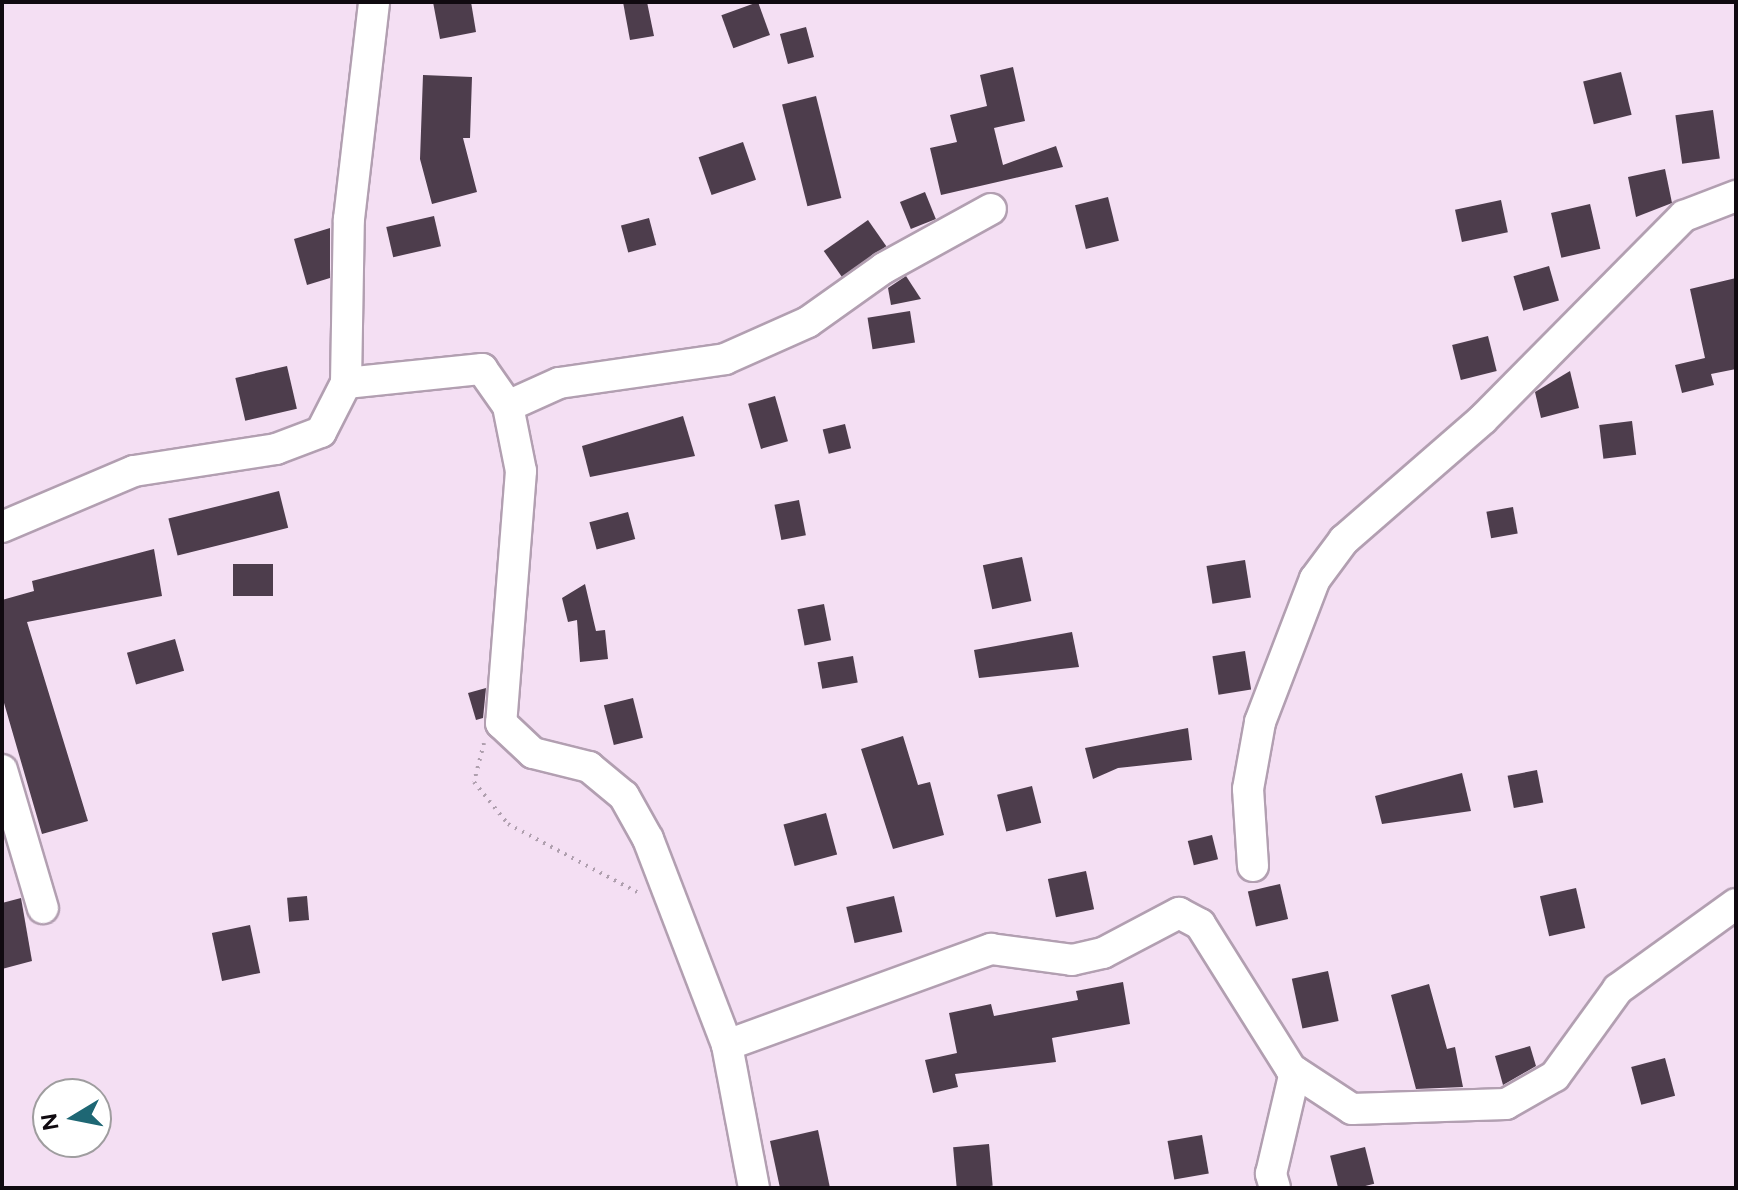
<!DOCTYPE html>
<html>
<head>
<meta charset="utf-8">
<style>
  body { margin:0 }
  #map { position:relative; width:1738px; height:1190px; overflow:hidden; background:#f4dff3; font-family:Figtree,sans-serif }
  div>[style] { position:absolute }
  .building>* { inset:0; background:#4d3d4c; transform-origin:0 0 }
  .path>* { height:4px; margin-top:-2px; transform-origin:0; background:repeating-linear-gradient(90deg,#af9fae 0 2px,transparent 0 8px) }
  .roads { filter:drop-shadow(2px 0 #b29fb1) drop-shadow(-2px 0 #b29fb1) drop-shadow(0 2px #b29fb1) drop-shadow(0 -2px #b29fb1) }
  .minor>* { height:30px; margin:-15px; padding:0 15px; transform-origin:15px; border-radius:15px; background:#fff }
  span { translate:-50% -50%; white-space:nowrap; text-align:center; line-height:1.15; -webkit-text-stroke:8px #fff; paint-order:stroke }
  .frame { position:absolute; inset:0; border:4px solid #100a10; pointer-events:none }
  .north { position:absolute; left:32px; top:1078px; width:80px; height:80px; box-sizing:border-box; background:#fff; border:2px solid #9f9d9f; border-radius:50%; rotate:260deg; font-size:22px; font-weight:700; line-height:32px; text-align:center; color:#100a10 }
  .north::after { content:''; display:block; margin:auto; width:28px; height:36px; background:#1e6774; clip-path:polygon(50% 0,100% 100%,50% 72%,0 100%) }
</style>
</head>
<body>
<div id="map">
  <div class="building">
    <div style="clip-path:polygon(433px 2px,471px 2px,476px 32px,440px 39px)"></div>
    <div style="clip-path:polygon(623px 2px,647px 2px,654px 36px,630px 40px)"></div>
    <div style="left:758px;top:2px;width:35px;height:39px;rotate:70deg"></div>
    <div style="left:806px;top:27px;width:31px;height:27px;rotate:75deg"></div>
    <div style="clip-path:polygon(1013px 67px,1025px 121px,994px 128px,1003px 165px,1056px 146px,1063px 167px,941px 195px,930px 148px,957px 142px,950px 115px,987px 106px,980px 75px)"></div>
    <div style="left:1621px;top:72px;width:44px;height:39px;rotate:76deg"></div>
    <div style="clip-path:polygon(423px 75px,472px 77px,470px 138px,463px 138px,477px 192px,432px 204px,420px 159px)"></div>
    <div style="left:816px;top:96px;width:105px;height:35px;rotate:76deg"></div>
    <div style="left:1713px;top:110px;width:49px;height:38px;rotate:82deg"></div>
    <div style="left:743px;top:142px;width:40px;height:47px;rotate:71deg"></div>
    <div style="clip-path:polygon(1665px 169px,1672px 203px,1636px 217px,1628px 177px)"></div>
    <div style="left:925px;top:192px;width:29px;height:27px;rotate:68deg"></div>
    <div style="left:1108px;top:197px;width:45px;height:34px;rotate:76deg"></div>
    <div style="left:1501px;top:200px;width:33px;height:47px;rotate:78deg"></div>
    <div style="left:1590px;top:204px;width:46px;height:40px;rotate:77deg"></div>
    <div style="left:434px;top:216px;width:31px;height:49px;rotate:77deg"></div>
    <div style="left:649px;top:218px;width:28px;height:29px;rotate:75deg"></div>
    <div style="left:868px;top:220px;width:32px;height:54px;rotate:55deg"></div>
    <div style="clip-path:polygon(330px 228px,330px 278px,307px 285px,294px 239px)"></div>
    <div style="left:1549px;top:266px;width:36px;height:37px;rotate:74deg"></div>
    <div style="clip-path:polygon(906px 276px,921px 299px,891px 305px,888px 288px)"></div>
    <div style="clip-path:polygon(1736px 278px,1736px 369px,1711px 374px,1714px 385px,1682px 393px,1675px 365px,1705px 358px,1690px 289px)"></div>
    <div style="left:910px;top:311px;width:32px;height:43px;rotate:81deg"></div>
    <div style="left:1488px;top:336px;width:36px;height:37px;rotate:76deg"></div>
    <div style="left:287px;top:366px;width:44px;height:53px;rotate:77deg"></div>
    <div style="clip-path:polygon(1570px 371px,1579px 408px,1541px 418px,1535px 392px)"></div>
    <div style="left:775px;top:396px;width:47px;height:28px;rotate:74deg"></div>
    <div style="clip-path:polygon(683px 416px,695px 456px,590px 477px,582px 446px)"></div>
    <div style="left:1632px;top:421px;width:34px;height:33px;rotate:83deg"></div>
    <div style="left:845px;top:424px;width:25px;height:23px;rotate:76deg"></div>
    <div style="left:279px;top:491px;width:38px;height:114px;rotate:76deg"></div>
    <div style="left:799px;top:500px;width:36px;height:25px;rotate:79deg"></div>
    <div style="left:1513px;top:507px;width:27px;height:27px;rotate:80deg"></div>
    <div style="left:628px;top:512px;width:28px;height:40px;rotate:75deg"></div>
    <div style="clip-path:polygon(154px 549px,162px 596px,27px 622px,88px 821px,42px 834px,2px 696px,2px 600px,34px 591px,32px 581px)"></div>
    <div style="left:1022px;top:557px;width:45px;height:40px;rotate:78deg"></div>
    <div style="left:1245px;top:560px;width:38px;height:39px;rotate:81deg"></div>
    <div style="left:233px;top:564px;width:40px;height:32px"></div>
    <div style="clip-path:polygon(585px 584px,596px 631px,605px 630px,608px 659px,580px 662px,577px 620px,568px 622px,562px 598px)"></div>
    <div style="left:824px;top:604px;width:37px;height:27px;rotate:79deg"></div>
    <div style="clip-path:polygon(1072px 632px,1079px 667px,979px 678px,974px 650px)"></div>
    <div style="left:175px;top:639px;width:33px;height:50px;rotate:74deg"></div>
    <div style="left:1245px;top:651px;width:39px;height:33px;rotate:81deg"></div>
    <div style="left:853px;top:656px;width:27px;height:36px;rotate:80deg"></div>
    <div style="clip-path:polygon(486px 688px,483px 718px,476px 720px,468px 693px)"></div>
    <div style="left:633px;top:698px;width:41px;height:30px;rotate:76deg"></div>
    <div style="clip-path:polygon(1188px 728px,1192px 760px,1118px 768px,1093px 779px,1085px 748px)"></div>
    <div style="clip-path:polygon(903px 736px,918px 785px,930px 782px,944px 835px,893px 849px,861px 749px)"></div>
    <div style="left:1537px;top:770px;width:33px;height:30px;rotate:79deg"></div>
    <div style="clip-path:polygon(1462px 773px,1471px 811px,1382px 824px,1375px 796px)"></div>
    <div style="left:1032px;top:786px;width:38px;height:36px;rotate:76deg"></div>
    <div style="left:826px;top:813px;width:43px;height:44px;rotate:75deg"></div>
    <div style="left:1212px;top:835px;width:25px;height:25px;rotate:76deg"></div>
    <div style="left:1086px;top:871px;width:39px;height:39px;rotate:78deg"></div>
    <div style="left:1280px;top:884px;width:36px;height:33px;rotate:77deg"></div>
    <div style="left:1576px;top:888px;width:41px;height:37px;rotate:77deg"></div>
    <div style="left:307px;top:896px;width:24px;height:20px;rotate:85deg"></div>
    <div style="left:894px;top:896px;width:37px;height:49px;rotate:77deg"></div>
    <div style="clip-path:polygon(21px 898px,32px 961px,2px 969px,2px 903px)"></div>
    <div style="left:250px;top:925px;width:49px;height:39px;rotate:78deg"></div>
    <div style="left:1328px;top:971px;width:51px;height:37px;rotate:78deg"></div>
    <div style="clip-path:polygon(1123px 982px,1130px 1024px,1052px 1038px,1056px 1062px,955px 1074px,958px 1087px,933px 1093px,925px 1060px,957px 1053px,949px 1013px,991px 1004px,994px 1016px,1078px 1000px,1076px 991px)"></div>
    <div style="clip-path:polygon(1429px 984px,1447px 1049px,1455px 1047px,1463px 1087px,1416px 1089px,1391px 995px)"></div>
    <div style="clip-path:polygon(1530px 1046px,1536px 1066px,1503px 1085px,1495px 1056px)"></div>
    <div style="left:1665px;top:1058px;width:39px;height:35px;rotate:75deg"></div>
    <div style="clip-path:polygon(818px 1130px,830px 1188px,780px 1188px,770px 1141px)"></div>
    <div style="left:1202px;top:1135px;width:39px;height:35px;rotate:80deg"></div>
    <div style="left:989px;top:1144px;width:42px;height:36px;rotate:85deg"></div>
    <div style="left:1365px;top:1147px;width:38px;height:36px;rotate:76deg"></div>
  </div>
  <div class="path">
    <div style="left:484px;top:743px;width:40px;rotate:104.4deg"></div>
    <div style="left:474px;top:782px;width:54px;rotate:51deg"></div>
    <div style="left:508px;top:824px;width:150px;rotate:27.8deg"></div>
  </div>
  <div class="roads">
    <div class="minor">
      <div style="left:346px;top:383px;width:137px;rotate:-5.9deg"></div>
      <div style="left:482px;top:369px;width:45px;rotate:54.9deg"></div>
      <div style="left:508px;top:406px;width:66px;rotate:78.7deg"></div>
      <div style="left:521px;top:471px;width:253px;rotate:94.5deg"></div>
      <div style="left:501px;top:723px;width:44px;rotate:43.2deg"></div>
      <div style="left:533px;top:753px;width:58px;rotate:14deg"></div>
      <div style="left:589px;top:767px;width:45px;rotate:39.6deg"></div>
      <div style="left:624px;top:796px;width:49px;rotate:60.8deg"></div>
      <div style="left:648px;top:839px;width:221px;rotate:69deg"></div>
      <div style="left:727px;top:1045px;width:281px;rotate:-20deg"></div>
      <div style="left:991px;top:949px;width:82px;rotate:7.7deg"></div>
      <div style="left:1072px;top:960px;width:32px;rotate:-13deg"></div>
      <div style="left:1103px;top:953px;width:86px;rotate:-27.8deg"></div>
      <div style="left:1179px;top:913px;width:24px;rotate:28deg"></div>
      <div style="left:1200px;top:924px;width:171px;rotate:57.9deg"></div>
      <div style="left:1291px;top:1069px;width:73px;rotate:33.3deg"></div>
      <div style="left:1352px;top:1109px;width:154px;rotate:-1.9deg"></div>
      <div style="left:1506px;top:1104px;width:56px;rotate:-29.7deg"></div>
      <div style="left:1555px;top:1076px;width:107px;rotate:-54.1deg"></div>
      <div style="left:1618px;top:989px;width:145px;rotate:-35.8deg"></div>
      <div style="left:508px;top:406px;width:56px;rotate:-24.3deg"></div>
      <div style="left:559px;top:383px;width:168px;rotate:-8.2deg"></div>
      <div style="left:725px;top:359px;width:91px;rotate:-24deg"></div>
      <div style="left:808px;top:322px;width:93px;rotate:-35.4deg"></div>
      <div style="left:884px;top:268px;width:122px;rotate:-28.9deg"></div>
      <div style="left:2px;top:527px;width:143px;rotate:-23deg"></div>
      <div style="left:134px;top:471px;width:144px;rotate:-8.8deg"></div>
      <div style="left:276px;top:449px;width:48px;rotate:-20.7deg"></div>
      <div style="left:321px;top:432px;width:55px;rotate:-63deg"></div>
      <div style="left:346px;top:383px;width:164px;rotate:-89deg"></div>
      <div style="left:349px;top:219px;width:218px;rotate:-83.4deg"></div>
      <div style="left:2px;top:770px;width:144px;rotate:73.5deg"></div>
      <div style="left:1253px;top:866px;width:77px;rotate:-93.7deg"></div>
      <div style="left:1248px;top:789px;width:68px;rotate:-79.8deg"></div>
      <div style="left:1260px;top:722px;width:153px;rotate:-69deg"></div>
      <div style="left:1315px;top:579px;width:49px;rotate:-53.4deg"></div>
      <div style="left:1344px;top:540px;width:184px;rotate:-41deg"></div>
      <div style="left:1483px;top:419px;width:286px;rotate:-45.3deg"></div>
      <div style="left:1684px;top:216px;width:56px;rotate:-21deg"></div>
      <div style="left:727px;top:1045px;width:146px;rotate:79.3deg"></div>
      <div style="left:1275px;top:1188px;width:15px;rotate:-106deg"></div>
      <div style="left:1271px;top:1174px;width:105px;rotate:-76.8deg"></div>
    </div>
  </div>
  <div class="frame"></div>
  <div class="north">N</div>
</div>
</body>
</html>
